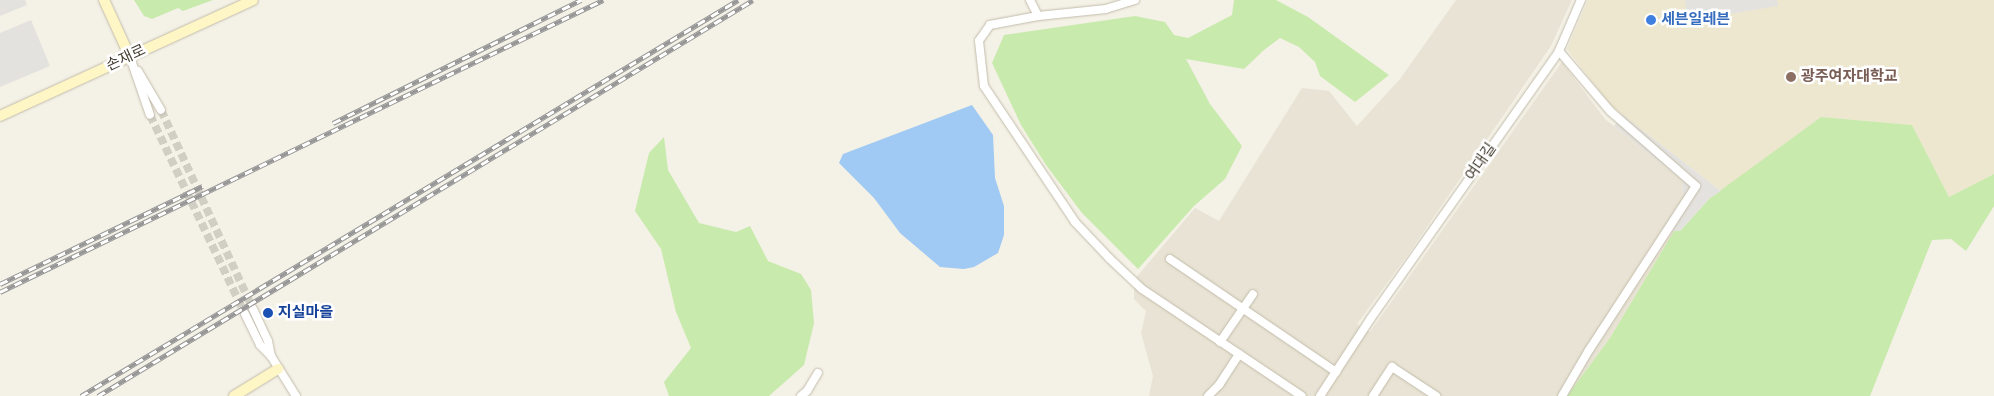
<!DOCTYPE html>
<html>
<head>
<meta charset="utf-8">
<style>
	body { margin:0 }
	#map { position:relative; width:1994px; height:396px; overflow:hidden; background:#f4f1e6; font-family:Rubik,"Noto Sans KR",sans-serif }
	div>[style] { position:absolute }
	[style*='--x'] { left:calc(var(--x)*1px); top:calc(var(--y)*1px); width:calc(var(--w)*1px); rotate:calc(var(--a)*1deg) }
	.residential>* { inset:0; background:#e8e3d4 }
	.education>* { inset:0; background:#ede7cf }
	.green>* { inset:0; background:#c9eaad }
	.parking>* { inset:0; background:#e4e2de }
	.water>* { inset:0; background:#a0caf3 }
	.street-tunnel>* { height:8px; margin-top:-4px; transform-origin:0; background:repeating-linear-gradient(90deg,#d1cec3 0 8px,transparent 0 12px) }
	.roads { filter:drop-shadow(0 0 1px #c2bcab) drop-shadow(0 0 1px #c2bcab) }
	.street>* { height:8px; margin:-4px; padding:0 4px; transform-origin:4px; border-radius:4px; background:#fff }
	.secondary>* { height:10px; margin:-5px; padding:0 5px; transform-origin:5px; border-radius:5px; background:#fff6c5 }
	.rail>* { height:4.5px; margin-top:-2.25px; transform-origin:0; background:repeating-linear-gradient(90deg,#fff 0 8px,#969696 0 16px); box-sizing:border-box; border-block:1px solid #969696 }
	.dots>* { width:14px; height:14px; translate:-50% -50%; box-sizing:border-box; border:2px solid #fff; border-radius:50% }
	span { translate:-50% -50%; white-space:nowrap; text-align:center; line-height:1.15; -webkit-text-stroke:5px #fff; paint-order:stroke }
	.shop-label { font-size:15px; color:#366cbe; font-weight:700 }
	.left { translate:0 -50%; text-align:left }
	.street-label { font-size:15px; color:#474135 }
	.education-label { font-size:15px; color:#785e54; font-weight:700 }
	.transit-label { font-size:15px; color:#164399; font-weight:700 }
</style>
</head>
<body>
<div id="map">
	<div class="residential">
		<i style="clip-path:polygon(1456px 0,1572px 0,1551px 46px,1409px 253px,1357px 324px,1370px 332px,1562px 62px,1605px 119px,1682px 180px,1683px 200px,1668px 225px,1674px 231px,1610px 338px,1567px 396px,1149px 396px,1153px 376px,1141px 333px,1146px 311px,1134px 299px,1134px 280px,1195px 208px,1219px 221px,1302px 88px,1329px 91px,1357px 126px,1400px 79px)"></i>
	</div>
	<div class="education">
		<i style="clip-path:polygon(1588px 0,1994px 0,1994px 174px,1949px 197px,1912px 125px,1821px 117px,1721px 191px,1610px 105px,1567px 49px)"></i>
	</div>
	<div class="green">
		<i style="clip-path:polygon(134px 0,213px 0,183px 11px,178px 8px,152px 19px,144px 16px)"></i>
		<i style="clip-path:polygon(1234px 0,1276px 0,1308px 17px,1389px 75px,1355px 102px,1320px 76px,1315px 62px,1299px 47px,1280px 38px,1264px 50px,1244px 69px,1186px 59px,1210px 104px,1242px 146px,1225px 179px,1194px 206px,1138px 269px,1082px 213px,1046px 165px,1021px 125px,992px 63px,1004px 35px,1135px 16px,1165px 22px,1174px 35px,1188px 38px,1232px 15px)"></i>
		<i style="clip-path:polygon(1821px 117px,1912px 125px,1949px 197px,1994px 174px,1994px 206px,1966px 251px,1951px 239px,1932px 240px,1870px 396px,1567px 396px,1610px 338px,1674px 231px,1680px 231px,1710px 198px)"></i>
		<i style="clip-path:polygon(664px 137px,668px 170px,699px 223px,736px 232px,750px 226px,768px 261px,801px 274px,811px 290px,814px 323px,804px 365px,769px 396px,669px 396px,664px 382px,691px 348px,676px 312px,661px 249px,635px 211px,649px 153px)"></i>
	</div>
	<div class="parking">
		<i style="clip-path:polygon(0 0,25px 0,27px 5px,0 16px)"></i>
		<i style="clip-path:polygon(1685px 0,1777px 0,1778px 6px,1688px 21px)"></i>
		<i style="clip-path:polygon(31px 20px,50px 66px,0 87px,0 33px)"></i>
		<i style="clip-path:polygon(1623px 115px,1721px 191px,1710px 198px,1680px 231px,1674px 231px,1668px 225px,1683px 200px,1682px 180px,1614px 126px)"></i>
	</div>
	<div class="water">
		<i style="clip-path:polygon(972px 105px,993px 135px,995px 178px,1004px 206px,1004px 235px,998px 253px,974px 267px,964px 269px,940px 267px,900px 233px,874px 198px,839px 163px,843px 154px)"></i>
	</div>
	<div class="street-tunnel">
		<i style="--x:161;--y:110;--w:219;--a:65.2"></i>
		<i style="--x:150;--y:115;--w:221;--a:64.5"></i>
	</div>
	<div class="roads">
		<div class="street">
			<i style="--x:1030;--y:0;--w:18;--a:63"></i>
			<i style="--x:1135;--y:0;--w:30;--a:163"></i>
			<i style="--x:1106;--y:9;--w:68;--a:174.1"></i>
			<i style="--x:1038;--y:16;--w:49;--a:169.4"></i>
			<i style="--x:990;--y:25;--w:19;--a:125"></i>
			<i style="--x:979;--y:41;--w:45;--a:83.7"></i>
			<i style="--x:984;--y:86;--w:164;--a:56.2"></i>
			<i style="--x:1075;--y:222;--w:50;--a:46.6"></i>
			<i style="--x:1109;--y:258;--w:45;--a:43.2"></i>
			<i style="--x:1142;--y:289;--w:192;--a:33.8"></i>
			<i style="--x:1559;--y:51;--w:79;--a:49.6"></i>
			<i style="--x:1610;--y:111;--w:114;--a:41.1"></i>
			<i style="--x:1696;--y:186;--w:196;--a:123.1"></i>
			<i style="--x:1589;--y:350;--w:53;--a:120.4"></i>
			<i style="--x:130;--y:57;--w:61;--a:71"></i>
			<i style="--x:138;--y:71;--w:45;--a:59.5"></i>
			<i style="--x:1170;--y:259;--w:201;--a:34.2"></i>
			<i style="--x:253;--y:309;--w:35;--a:65"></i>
			<i style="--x:268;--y:341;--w:15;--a:79"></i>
			<i style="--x:271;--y:356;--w:47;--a:58"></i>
			<i style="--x:245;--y:314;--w:34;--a:64"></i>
			<i style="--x:260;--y:345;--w:16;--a:45"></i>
			<i style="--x:1220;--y:342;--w:58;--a:-55.5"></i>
			<i style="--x:801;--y:396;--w:8;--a:-40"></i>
			<i style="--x:807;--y:391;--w:21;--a:-59"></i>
			<i style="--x:1208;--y:396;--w:16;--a:-45"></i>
			<i style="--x:1219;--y:385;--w:37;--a:-57"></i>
			<i style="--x:1320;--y:396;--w:93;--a:-56.8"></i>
			<i style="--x:1371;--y:318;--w:327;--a:-54.8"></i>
			<i style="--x:1559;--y:51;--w:56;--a:-66.7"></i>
			<i style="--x:1373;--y:396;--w:35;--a:-57"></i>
			<i style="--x:1392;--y:367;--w:53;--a:33.4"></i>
		</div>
		<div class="secondary">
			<i style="--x:104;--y:0;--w:63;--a:65.5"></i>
			<i style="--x:0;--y:116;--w:278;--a:-24.6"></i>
			<i style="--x:234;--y:396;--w:52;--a:-31.5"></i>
		</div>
	</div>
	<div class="rail">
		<i style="--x:333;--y:123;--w:277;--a:-26.4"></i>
		<i style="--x:0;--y:284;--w:225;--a:-25.8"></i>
		<i style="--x:0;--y:292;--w:670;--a:-25.84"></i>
		<i style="--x:81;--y:396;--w:767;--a:-31.08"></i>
		<i style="--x:98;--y:396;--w:765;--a:-31.16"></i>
	</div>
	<div class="dots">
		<i style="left:1651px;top:20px;background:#3f7fe0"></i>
		<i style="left:1791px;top:77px;background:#8d6e63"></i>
		<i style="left:268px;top:313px;background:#1a4fb4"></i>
	</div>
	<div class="shop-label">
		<span class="left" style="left:1661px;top:20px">세븐일레븐</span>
	</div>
	<div class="street-label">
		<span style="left:126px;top:58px;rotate:-25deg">손재로</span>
		<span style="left:1481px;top:162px;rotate:-55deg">여대길</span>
	</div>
	<div class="education-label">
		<span class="left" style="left:1801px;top:77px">광주여자대학교</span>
	</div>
	<div class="transit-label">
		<span class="left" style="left:278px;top:313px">지실마을</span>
	</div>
</div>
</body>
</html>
